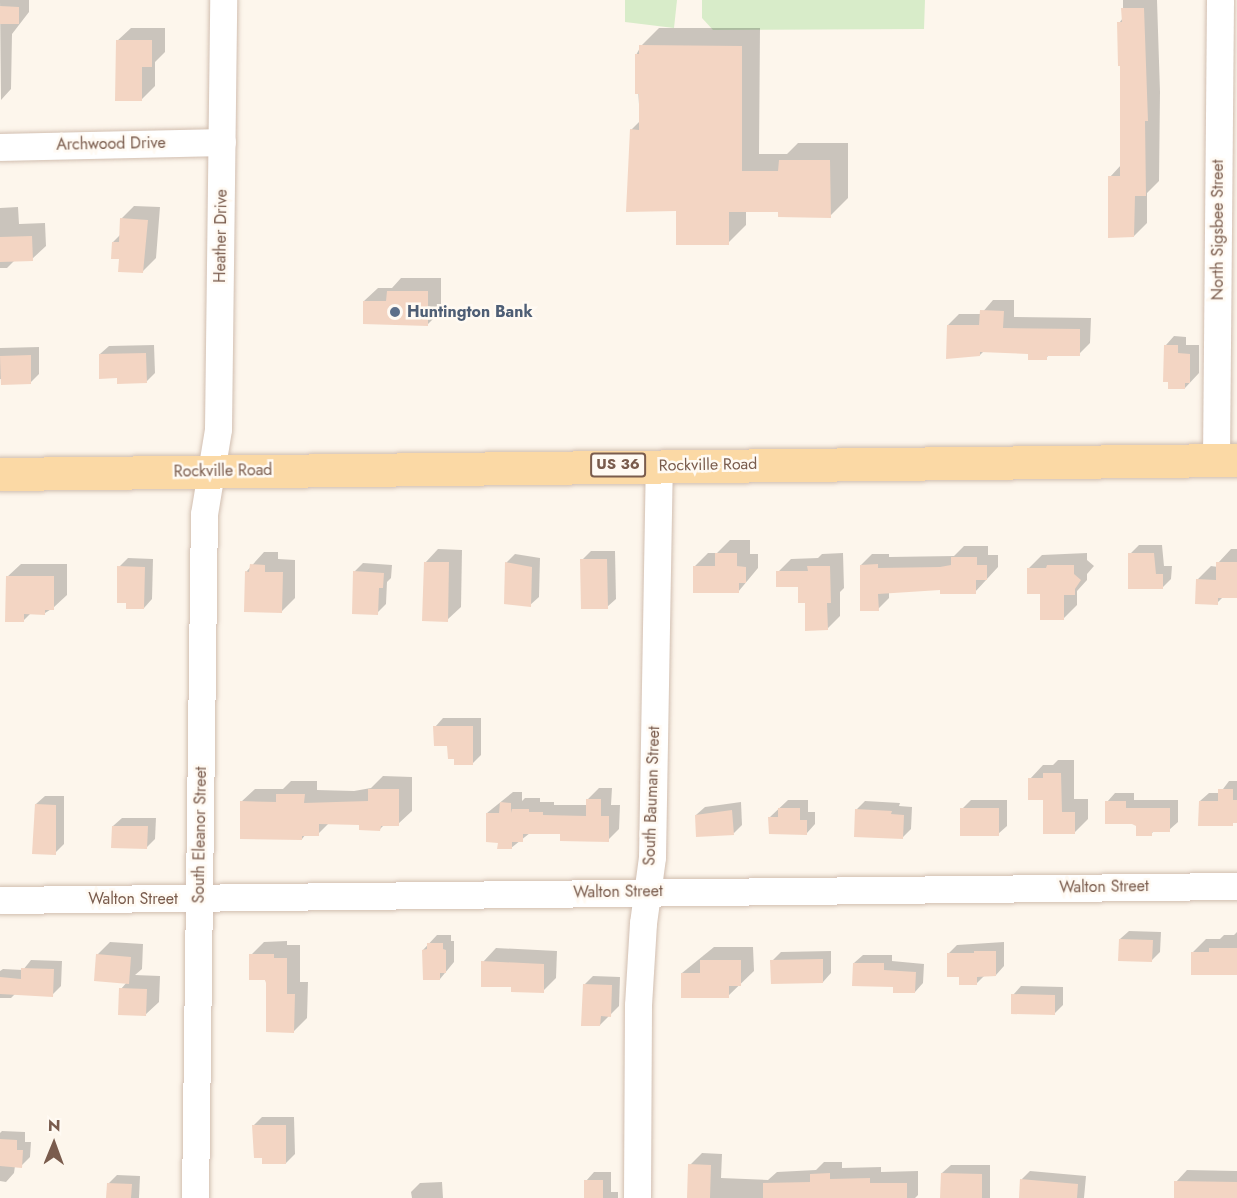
<!DOCTYPE html>
<html>
<head>
<meta charset="utf-8">
<style>
	body { margin:0 }
	#map { position:relative; width:1237px; height:1198px; overflow:hidden; background:#fdf6ec; font-family:Jost,sans-serif }
	div>[style] { position:absolute }
	[style*='--x'] { left:calc(var(--x)*1px); top:calc(var(--y)*1px); width:calc(var(--w)*1px); rotate:calc(var(--a)*1deg) }
	.green>* { inset:0; background:#d8ecc9 }
	.shadow>* { inset:0; background:#0003 }
	.building>* { inset:0; background:#f3d5c3 }
	.roads { filter:drop-shadow(0 0 2px #d1beb0) drop-shadow(0 0 2px #d1beb0) }
	.minor>* { height:27px; margin:-13.5px; padding:0 13.5px; transform-origin:13.5px; border-radius:13.5px; background:#fff }
	.major>* { height:33px; margin:-16.5px; padding:0 16.5px; transform-origin:16.5px; border-radius:16.5px; background:#fbd9a5 }
	.dots>* { width:16px; height:16px; translate:-50% -50%; box-sizing:border-box; border:3px solid #fffaf3; border-radius:50% }
	span { translate:-50% -50%; white-space:nowrap; text-align:center; line-height:1.15; -webkit-text-stroke:5px #fffaf3; paint-order:stroke }
	.shield-label span { padding:2px 4px; background:#fffaf3; border:2px solid; border-radius:4px; -webkit-text-stroke-width:0 }
	.shield-label { font-size:15px; color:#7a5c4d; font-weight:700 }
	.street-label { font-size:16px; color:#7a5c4d }
	.service-label { font-size:16px; color:#4e5e75; font-weight:700 }
	.left { translate:0 -50%; text-align:left }
	.north { position:absolute; left:24px; top:1114px; width:60px; height:60px; -webkit-text-stroke:4px #fffaf3; paint-order:stroke; rotate:1deg; font-size:16px; font-weight:700; line-height:24px; text-align:center; color:#7a5c4d }
	.north::after { content:''; display:block; margin:auto; width:21px; height:27px; background:#7a5c4d; clip-path:polygon(50% 0,100% 100%,50% 72%,0 100%) }
</style>
</head>
<body>
<div id="map">
	<div class="green">
		<i style="clip-path:polygon(625px 0,677px 0,674px 28px,625px 22px)"></i>
		<i style="clip-path:polygon(702px 0,925px 0,924px 29px,713px 30px,702px 18px)"></i>
	</div>
	<div class="shadow">
		<i style="clip-path:polygon(0 0,29px 0,29px 12px,12px 34px,11px 89px,1px 100px)"></i>
		<i style="clip-path:polygon(1123px 0,1157px 0,1160px 92px,1159px 181px,1147px 193px,1147px 223px,1134px 236px,1110px 177px,1121px 165px,1122px 65px,1119px 23px,1123px 18px)"></i>
		<i style="clip-path:polygon(131px 28px,165px 28px,165px 52px,155px 62px,155px 86px,141px 100px,117px 41px)"></i>
		<i style="clip-path:polygon(659px 28px,760px 28px,759px 154px,787px 154px,798px 143px,848px 143px,848px 198px,830px 216px,780px 211px,746px 211px,746px 225px,728px 243px,677px 210px,631px 130px,640px 121px,636px 55px,641px 46px)"></i>
		<i style="clip-path:polygon(134px 206px,160px 207px,156px 258px,143px 271px,121px 258px,113px 242px,120px 235px,121px 219px)"></i>
		<i style="clip-path:polygon(18px 207px,19px 224px,45px 223px,46px 246px,32px 259px,15px 260px,7px 268px,0 268px,0 208px)"></i>
		<i style="clip-path:polygon(401px 278px,441px 278px,441px 311px,428px 324px,364px 301px,378px 288px,392px 288px)"></i>
		<i style="clip-path:polygon(993px 300px,1014px 300px,1014px 317px,1091px 318px,1090px 343px,1079px 354px,1050px 354px,1046px 358px,1029px 352px,984px 351px,980px 355px,948px 325px,959px 314px,981px 314px)"></i>
		<i style="clip-path:polygon(1174px 336px,1186px 337px,1186px 345px,1199px 345px,1199px 373px,1185px 388px,1166px 345px)"></i>
		<i style="clip-path:polygon(154px 345px,155px 373px,146px 382px,119px 377px,100px 354px,109px 346px)"></i>
		<i style="clip-path:polygon(39px 347px,39px 374px,30px 383px,0 379px,0 348px)"></i>
		<i style="clip-path:polygon(730px 540px,750px 540px,750px 554px,758px 554px,758px 568px,738px 592px,694px 567px,708px 553px,717px 553px)"></i>
		<i style="clip-path:polygon(1139px 545px,1162px 545px,1164px 566px,1172px 566px,1171px 579px,1163px 587px,1130px 554px)"></i>
		<i style="clip-path:polygon(964px 546px,988px 546px,988px 555px,998px 555px,998px 567px,975px 592px,942px 589px,889px 592px,889px 598px,878px 609px,861px 565px,872px 554px,889px 554px,889px 557px,954px 556px)"></i>
		<i style="clip-path:polygon(438px 549px,462px 550px,461px 607px,447px 620px,425px 563px)"></i>
		<i style="clip-path:polygon(1231px 549px,1237px 549px,1237px 597px,1223px 597px,1217px 603px,1197px 580px,1211px 566px,1218px 567px,1218px 563px)"></i>
		<i style="clip-path:polygon(591px 551px,615px 551px,616px 599px,607px 607px,582px 560px)"></i>
		<i style="clip-path:polygon(264px 552px,278px 552px,278px 559px,295px 560px,295px 598px,281px 612px,246px 572px)"></i>
		<i style="clip-path:polygon(843px 553px,844px 588px,840px 592px,840px 616px,827px 629px,806px 601px,799px 585px,778px 572px,791px 559px,818px 558px,822px 554px)"></i>
		<i style="clip-path:polygon(1087px 553px,1087px 560px,1094px 566px,1087px 574px,1087px 580px,1077px 591px,1077px 605px,1063px 619px,1042px 592px,1029px 568px,1042px 555px)"></i>
		<i style="clip-path:polygon(515px 554px,540px 558px,539px 597px,530px 605px,506px 563px)"></i>
		<i style="clip-path:polygon(128px 558px,153px 559px,152px 599px,144px 608px,119px 567px)"></i>
		<i style="clip-path:polygon(363px 563px,392px 565px,391px 578px,387px 582px,386px 604px,377px 613px,354px 572px)"></i>
		<i style="clip-path:polygon(21px 564px,67px 564px,67px 595px,53px 608px,45px 613px,31px 613px,23px 621px,7px 577px)"></i>
		<i style="clip-path:polygon(443px 718px,481px 718px,481px 755px,473px 763px,455px 758px,435px 727px)"></i>
		<i style="clip-path:polygon(1058px 760px,1074px 760px,1074px 799px,1088px 799px,1088px 819px,1074px 833px,1030px 779px,1043px 765px,1053px 765px)"></i>
		<i style="clip-path:polygon(383px 776px,412px 777px,412px 811px,398px 824px,385px 824px,380px 829px,360px 824px,329px 823px,318px 834px,306px 834px,302px 839px,241px 802px,255px 789px,283px 789px,291px 781px,317px 781px,317px 790px,354px 791px,371px 788px)"></i>
		<i style="clip-path:polygon(1229px 781px,1237px 781px,1237px 822px,1200px 801px,1209px 793px,1220px 793px)"></i>
		<i style="clip-path:polygon(599px 788px,612px 788px,611px 805px,620px 805px,619px 829px,608px 840px,562px 833px,530px 833px,511px 848px,499px 841px,487px 813px,513px 792px,522px 792px,522px 801px,525px 798px,540px 798px,540px 802px,554px 802px,554px 805px,588px 805px,588px 799px)"></i>
		<i style="clip-path:polygon(1115px 793px,1134px 793px,1134px 800px,1178px 800px,1178px 822px,1169px 830px,1155px 830px,1151px 834px,1107px 802px)"></i>
		<i style="clip-path:polygon(45px 796px,64px 796px,64px 844px,55px 853px,36px 804px)"></i>
		<i style="clip-path:polygon(788px 800px,808px 800px,808px 812px,815px 812px,815px 824px,807px 833px,770px 817px)"></i>
		<i style="clip-path:polygon(971px 800px,1007px 800px,1007px 826px,998px 834px,962px 809px)"></i>
		<i style="clip-path:polygon(865px 801px,900px 803px,899px 806px,912px 807px,911px 829px,902px 838px,856px 810px)"></i>
		<i style="clip-path:polygon(741px 802px,742px 825px,734px 833px,696px 815px,705px 807px)"></i>
		<i style="clip-path:polygon(122px 818px,156px 818px,155px 839px,147px 847px,113px 826px)"></i>
		<i style="clip-path:polygon(1129px 931px,1161px 932px,1160px 952px,1152px 960px,1120px 939px)"></i>
		<i style="clip-path:polygon(1237px 932px,1237px 973px,1192px 953px,1206px 939px,1220px 939px,1224px 935px,1234px 935px)"></i>
		<i style="clip-path:polygon(437px 935px,451px 935px,451px 941px,454px 941px,454px 962px,440px 979px,423px 950px)"></i>
		<i style="clip-path:polygon(287px 941px,287px 945px,300px 945px,300px 982px,308px 982px,307px 1018px,294px 1031px,251px 955px,264px 942px)"></i>
		<i style="clip-path:polygon(110px 942px,143px 944px,142px 969px,135px 975px,160px 976px,159px 1002px,145px 1015px,121px 989px,127px 982px,97px 955px)"></i>
		<i style="clip-path:polygon(1004px 942px,1004px 966px,996px 975px,985px 975px,976px 984px,960px 976px,948px 954px,957px 945px)"></i>
		<i style="clip-path:polygon(714px 947px,753px 947px,754px 971px,728px 996px,682px 973px)"></i>
		<i style="clip-path:polygon(496px 948px,557px 951px,556px 978px,543px 991px,512px 985px,483px 962px)"></i>
		<i style="clip-path:polygon(831px 951px,831px 973px,823px 982px,772px 961px,781px 952px)"></i>
		<i style="clip-path:polygon(863px 955px,892px 955px,892px 961px,924px 964px,923px 983px,915px 992px,894px 985px,854px 963px)"></i>
		<i style="clip-path:polygon(31px 960px,62px 961px,61px 986px,52px 995px,16px 993px,11px 998px,0 998px,0 971px,3px 969px,23px 970px)"></i>
		<i style="clip-path:polygon(593px 976px,620px 977px,619px 1006px,600px 1025px,584px 985px)"></i>
		<i style="clip-path:polygon(1021px 986px,1063px 987px,1063px 1005px,1054px 1014px,1013px 995px)"></i>
		<i style="clip-path:polygon(262px 1117px,294px 1117px,295px 1154px,286px 1163px,253px 1126px)"></i>
		<i style="clip-path:polygon(2px 1131px,25px 1132px,25px 1142px,31px 1142px,30px 1157px,21px 1166px,15px 1166px,14px 1173px,6px 1182px,0 1181px,0 1133px)"></i>
		<i style="clip-path:polygon(702px 1153px,722px 1154px,721px 1178px,768px 1180px,777px 1172px,816px 1170px,824px 1162px,842px 1162px,842px 1168px,881px 1167px,881px 1172px,918px 1171px,918px 1195px,915px 1198px,689px 1198px,690px 1165px)"></i>
		<i style="clip-path:polygon(951px 1165px,990px 1165px,990px 1198px,942px 1198px,942px 1173px)"></i>
		<i style="clip-path:polygon(1187px 1170px,1237px 1171px,1237px 1198px,1176px 1198px,1176px 1182px)"></i>
		<i style="clip-path:polygon(1030px 1171px,1086px 1176px,1084px 1198px,1020px 1198px,1022px 1179px)"></i>
		<i style="clip-path:polygon(594px 1172px,611px 1172px,611px 1192px,618px 1192px,618px 1198px,586px 1198px,586px 1181px)"></i>
		<i style="clip-path:polygon(117px 1175px,140px 1176px,139px 1198px,108px 1198px,108px 1184px)"></i>
		<i style="clip-path:polygon(442px 1182px,443px 1198px,412px 1198px,411px 1192px,420px 1183px)"></i>
	</div>
	<div class="building">
		<i style="clip-path:polygon(0 6px,19px 7px,19px 24px,0 24px)"></i>
		<i style="clip-path:polygon(1121px 8px,1144px 8px,1148px 121px,1145px 121px,1146px 196px,1135px 196px,1134px 237px,1108px 238px,1108px 176px,1120px 176px,1120px 66px,1118px 66px,1117px 22px,1122px 22px)"></i>
		<i style="clip-path:polygon(116px 40px,152px 40px,152px 67px,142px 67px,142px 101px,115px 101px)"></i>
		<i style="clip-path:polygon(639px 45px,742px 46px,742px 171px,778px 171px,779px 160px,830px 160px,831px 218px,778px 217px,778px 212px,729px 212px,729px 245px,676px 245px,676px 211px,626px 212px,630px 129px,639px 130px,639px 94px,635px 94px,635px 54px,639px 54px)"></i>
		<i style="clip-path:polygon(120px 218px,148px 220px,143px 273px,118px 272px,119px 259px,111px 259px,112px 242px,119px 242px)"></i>
		<i style="clip-path:polygon(32px 236px,33px 261px,0 262px,0 237px)"></i>
		<i style="clip-path:polygon(387px 291px,428px 291px,428px 326px,363px 324px,363px 301px,386px 301px)"></i>
		<i style="clip-path:polygon(980px 310px,1004px 311px,1003px 328px,1080px 329px,1080px 356px,1047px 356px,1047px 360px,1028px 360px,1028px 354px,980px 352px,980px 356px,946px 359px,947px 325px,979px 325px)"></i>
		<i style="clip-path:polygon(1164px 345px,1178px 345px,1178px 353px,1190px 354px,1190px 383px,1185px 383px,1185px 389px,1168px 389px,1168px 382px,1163px 382px)"></i>
		<i style="clip-path:polygon(146px 353px,147px 383px,117px 384px,117px 378px,99px 379px,99px 354px)"></i>
		<i style="clip-path:polygon(31px 355px,31px 384px,1px 385px,0 356px)"></i>
		<i style="clip-path:polygon(715px 553px,737px 553px,737px 566px,746px 567px,746px 583px,739px 583px,739px 593px,693px 593px,693px 566px,715px 566px)"></i>
		<i style="clip-path:polygon(1128px 553px,1154px 553px,1156px 574px,1163px 574px,1163px 589px,1128px 589px)"></i>
		<i style="clip-path:polygon(951px 557px,977px 557px,977px 565px,987px 565px,987px 580px,976px 580px,976px 594px,940px 594px,940px 590px,878px 594px,879px 611px,860px 611px,860px 565px,878px 564px,878px 568px,940px 567px,951px 565px)"></i>
		<i style="clip-path:polygon(580px 559px,607px 559px,608px 609px,581px 609px)"></i>
		<i style="clip-path:polygon(424px 562px,449px 562px,448px 622px,422px 621px)"></i>
		<i style="clip-path:polygon(505px 562px,532px 567px,531px 607px,504px 604px)"></i>
		<i style="clip-path:polygon(1216px 562px,1237px 562px,1237px 598px,1218px 598px,1218px 605px,1195px 604px,1196px 579px,1216px 580px)"></i>
		<i style="clip-path:polygon(250px 564px,265px 565px,265px 572px,283px 572px,282px 613px,244px 612px,245px 571px,249px 572px)"></i>
		<i style="clip-path:polygon(1047px 565px,1074px 565px,1074px 574px,1081px 580px,1075px 589px,1075px 595px,1064px 595px,1064px 620px,1040px 620px,1040px 594px,1027px 594px,1027px 568px,1046px 568px)"></i>
		<i style="clip-path:polygon(117px 566px,145px 567px,144px 609px,126px 609px,126px 603px,117px 603px)"></i>
		<i style="clip-path:polygon(807px 566px,830px 566px,831px 603px,827px 603px,828px 630px,805px 631px,805px 603px,798px 603px,798px 587px,776px 587px,776px 571px,808px 571px)"></i>
		<i style="clip-path:polygon(353px 571px,384px 573px,383px 588px,379px 588px,378px 615px,352px 614px)"></i>
		<i style="clip-path:polygon(6px 576px,54px 576px,54px 610px,45px 610px,45px 615px,24px 614px,24px 622px,5px 622px)"></i>
		<i style="clip-path:polygon(433px 726px,473px 726px,473px 765px,454px 765px,454px 759px,448px 759px,447px 746px,434px 746px)"></i>
		<i style="clip-path:polygon(1043px 773px,1061px 773px,1062px 812px,1075px 812px,1075px 834px,1043px 834px,1043px 800px,1028px 800px,1028px 778px,1043px 778px)"></i>
		<i style="clip-path:polygon(368px 789px,399px 789px,399px 826px,381px 826px,380px 831px,359px 830px,359px 825px,319px 824px,319px 836px,302px 836px,302px 840px,240px 839px,240px 801px,276px 802px,276px 794px,305px 794px,304px 803px,368px 801px)"></i>
		<i style="clip-path:polygon(1218px 789px,1233px 789px,1233px 800px,1237px 800px,1237px 823px,1233px 823px,1233px 826px,1198px 826px,1199px 801px,1218px 801px)"></i>
		<i style="clip-path:polygon(586px 799px,601px 799px,601px 816px,609px 816px,609px 842px,560px 841px,560px 834px,523px 834px,523px 842px,512px 842px,512px 849px,497px 849px,498px 843px,486px 842px,486px 813px,499px 813px,500px 802px,511px 803px,511px 813px,512px 809px,529px 809px,529px 812px,543px 812px,543px 815px,586px 816px)"></i>
		<i style="clip-path:polygon(1105px 801px,1126px 801px,1126px 808px,1170px 808px,1170px 832px,1152px 832px,1152px 836px,1136px 836px,1136px 826px,1132px 824px,1105px 824px)"></i>
		<i style="clip-path:polygon(35px 804px,56px 805px,56px 855px,32px 854px)"></i>
		<i style="clip-path:polygon(778px 808px,800px 808px,800px 820px,807px 820px,807px 835px,769px 834px,768px 817px,778px 817px)"></i>
		<i style="clip-path:polygon(960px 808px,999px 808px,999px 836px,960px 836px)"></i>
		<i style="clip-path:polygon(855px 809px,892px 811px,891px 814px,904px 815px,903px 839px,854px 837px)"></i>
		<i style="clip-path:polygon(732px 810px,734px 835px,696px 837px,695px 815px)"></i>
		<i style="clip-path:polygon(112px 826px,148px 826px,147px 849px,111px 848px)"></i>
		<i style="clip-path:polygon(1119px 939px,1153px 940px,1152px 962px,1118px 961px)"></i>
		<i style="clip-path:polygon(427px 943px,443px 943px,443px 949px,446px 950px,446px 973px,440px 973px,440px 980px,423px 980px,422px 950px,427px 949px)"></i>
		<i style="clip-path:polygon(1209px 948px,1237px 948px,1237px 975px,1191px 975px,1191px 952px,1209px 952px)"></i>
		<i style="clip-path:polygon(974px 951px,996px 951px,996px 976px,977px 977px,977px 985px,959px 985px,959px 977px,947px 977px,947px 953px,974px 953px)"></i>
		<i style="clip-path:polygon(96px 954px,131px 957px,129px 984px,94px 981px)"></i>
		<i style="clip-path:polygon(249px 954px,274px 954px,274px 958px,287px 958px,287px 994px,295px 994px,294px 1033px,266px 1032px,266px 983px,265px 980px,249px 980px)"></i>
		<i style="clip-path:polygon(823px 959px,823px 983px,771px 984px,770px 960px)"></i>
		<i style="clip-path:polygon(700px 960px,741px 960px,741px 986px,729px 986px,729px 998px,681px 998px,681px 973px,700px 973px)"></i>
		<i style="clip-path:polygon(481px 961px,544px 964px,544px 993px,511px 992px,511px 987px,481px 987px)"></i>
		<i style="clip-path:polygon(853px 963px,884px 963px,884px 970px,916px 972px,915px 993px,893px 993px,893px 987px,852px 986px)"></i>
		<i style="clip-path:polygon(21px 968px,54px 969px,53px 997px,0 994px,0 977px,21px 979px)"></i>
		<i style="clip-path:polygon(583px 984px,612px 985px,611px 1017px,601px 1016px,600px 1026px,581px 1026px)"></i>
		<i style="clip-path:polygon(119px 988px,147px 989px,146px 1016px,118px 1015px)"></i>
		<i style="clip-path:polygon(1011px 994px,1055px 995px,1055px 1015px,1011px 1014px)"></i>
		<i style="clip-path:polygon(252px 1125px,286px 1125px,286px 1164px,262px 1164px,262px 1158px,254px 1158px)"></i>
		<i style="clip-path:polygon(0 1139px,17px 1140px,17px 1150px,23px 1150px,22px 1168px,0 1166px)"></i>
		<i style="clip-path:polygon(688px 1164px,711px 1165px,710px 1198px,687px 1198px)"></i>
		<i style="clip-path:polygon(830px 1173px,830px 1179px,870px 1178px,870px 1183px,907px 1183px,907px 1198px,763px 1198px,763px 1183px,810px 1182px,810px 1174px)"></i>
		<i style="clip-path:polygon(941px 1173px,982px 1174px,982px 1198px,940px 1198px)"></i>
		<i style="clip-path:polygon(1020px 1179px,1078px 1184px,1077px 1198px,1019px 1198px)"></i>
		<i style="clip-path:polygon(584px 1180px,603px 1180px,603px 1198px,584px 1198px)"></i>
		<i style="clip-path:polygon(1174px 1181px,1237px 1182px,1237px 1198px,1174px 1198px)"></i>
		<i style="clip-path:polygon(107px 1183px,132px 1184px,131px 1198px,106px 1198px)"></i>
	</div>
	<div class="roads">
		<div class="minor">
			<i style="--x:0;--y:147;--w:222;--a:-1.3"></i>
			<i style="--x:1216;--y:460;--w:460;--a:-89.5"></i>
			<i style="--x:0;--y:900;--w:1237;--a:-0.65"></i>
			<i style="--x:195;--y:1198;--w:684;--a:-89.25"></i>
			<i style="--x:204;--y:514;--w:86;--a:-80.6"></i>
			<i style="--x:218;--y:429;--w:429;--a:-89.3"></i>
			<i style="--x:637;--y:1198;--w:193;--a:-89.7"></i>
			<i style="--x:638;--y:1005;--w:82;--a:-86.5"></i>
			<i style="--x:643;--y:923;--w:67;--a:-82.2"></i>
			<i style="--x:652;--y:857;--w:392;--a:-89"></i>
		</div>
		<div class="major">
			<i style="--x:0;--y:474;--w:1237;--a:-0.65"></i>
		</div>
	</div>
	<div class="dots">
		<i style="left:395px;top:312px;background:#5c6f8a"></i>
	</div>
	<div class="shield-label">
		<span style="left:618px;top:465px">US 36</span>
	</div>
	<div class="street-label">
		<span style="left:111px;top:144px;rotate:-1deg">Archwood Drive</span>
		<span style="left:1218px;top:230px;rotate:-90deg">North Sigsbee Street</span>
		<span style="left:221px;top:236px;rotate:-89deg">Heather Drive</span>
		<span style="left:708px;top:465px;rotate:-1deg">Rockville Road</span>
		<span style="left:223px;top:471px;rotate:-1deg">Rockville Road</span>
		<span style="left:652px;top:796px;rotate:-88deg">South Bauman Street</span>
		<span style="left:200px;top:835px;rotate:-89deg">South Eleanor Street</span>
		<span style="left:1104px;top:887px;rotate:-1deg">Walton Street</span>
		<span style="left:618px;top:892px;rotate:-1deg">Walton Street</span>
		<span style="left:133px;top:899px">Walton Street</span>
	</div>
	<div class="service-label">
		<span class="left" style="left:407px;top:312px">Huntington Bank</span>
	</div>
	<div class="north">N</div>
</div>
</body>
</html>
